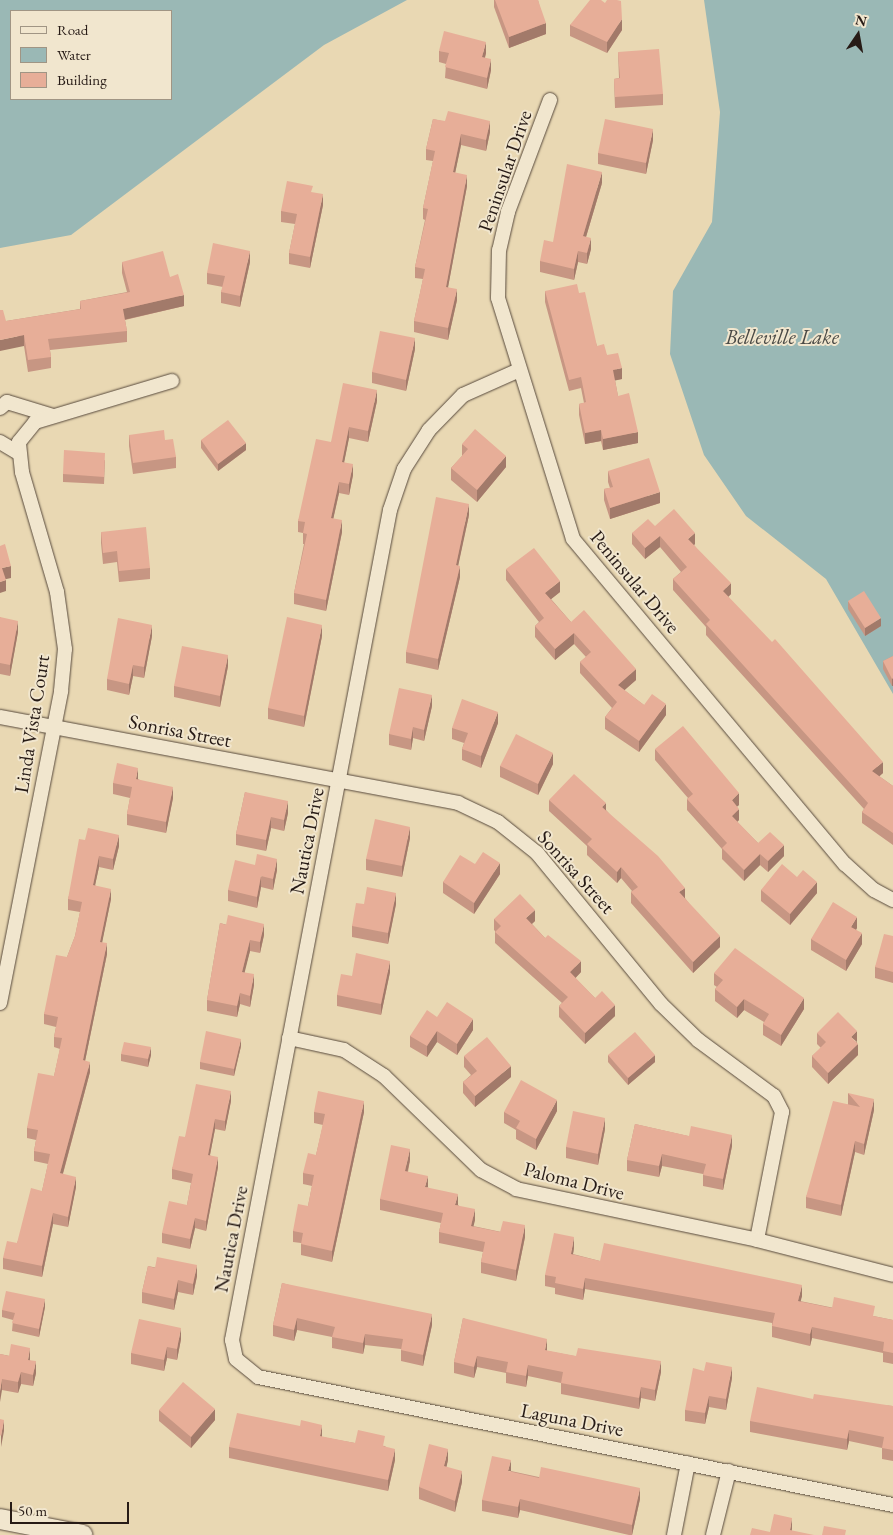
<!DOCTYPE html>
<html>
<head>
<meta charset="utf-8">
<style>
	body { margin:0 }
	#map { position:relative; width:893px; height:1535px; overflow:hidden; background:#e9d8b3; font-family:"EB Garamond",serif }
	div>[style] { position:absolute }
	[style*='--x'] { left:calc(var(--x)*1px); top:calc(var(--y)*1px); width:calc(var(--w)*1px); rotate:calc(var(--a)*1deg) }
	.water>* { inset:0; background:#9ab8b5 }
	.roads { filter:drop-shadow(0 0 1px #584a3d) drop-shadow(0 0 1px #584a3d) }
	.street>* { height:14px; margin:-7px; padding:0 7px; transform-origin:7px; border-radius:7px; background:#f1e6ce }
	.secondary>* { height:20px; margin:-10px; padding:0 10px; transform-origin:10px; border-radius:10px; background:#f1e6ce }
	.wall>* { inset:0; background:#c79683 }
	.shaded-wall>* { inset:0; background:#a27a6a }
	.building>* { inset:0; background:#e7ae98 }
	span { translate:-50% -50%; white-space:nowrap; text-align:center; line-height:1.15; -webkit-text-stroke:4px #f1e6ce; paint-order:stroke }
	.street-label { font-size:20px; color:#271b16 }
	.water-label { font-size:21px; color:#4a4a46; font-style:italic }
	.legend { position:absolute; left:10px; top:10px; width:162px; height:90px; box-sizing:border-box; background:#f1e6ce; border:1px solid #a09584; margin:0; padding:6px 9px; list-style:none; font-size:15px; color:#271b16 }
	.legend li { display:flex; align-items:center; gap:10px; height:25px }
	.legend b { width:25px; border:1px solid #a09584 }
	.north { position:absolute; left:833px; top:10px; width:50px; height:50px; -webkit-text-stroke:4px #f1e6ce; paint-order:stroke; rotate:12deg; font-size:14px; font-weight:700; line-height:20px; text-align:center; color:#271b16 }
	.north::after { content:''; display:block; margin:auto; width:18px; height:22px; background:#271b16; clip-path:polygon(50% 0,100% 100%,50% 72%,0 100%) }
	.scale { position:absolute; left:10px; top:1502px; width:119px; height:22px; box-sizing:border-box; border:2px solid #271b16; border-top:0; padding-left:6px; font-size:15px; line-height:18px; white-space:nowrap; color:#271b16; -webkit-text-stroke:4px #f1e6ce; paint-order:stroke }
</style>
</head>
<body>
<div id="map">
	<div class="water">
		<i style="clip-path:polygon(evenodd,0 0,407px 0,324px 45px,71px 235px,0 248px,0 0,171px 11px,171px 99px,11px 99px,11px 11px,171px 11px)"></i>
		<i style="clip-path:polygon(704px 0,893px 0,893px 694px,826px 579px,746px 516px,704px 455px,670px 354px,673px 291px,712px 222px,720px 112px)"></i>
	</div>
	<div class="roads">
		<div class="street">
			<i style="--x:550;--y:100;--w:120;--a:110.6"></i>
			<i style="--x:508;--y:212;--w:39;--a:103"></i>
			<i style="--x:499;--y:250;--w:48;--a:91.2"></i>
			<i style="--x:498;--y:298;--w:252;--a:72.7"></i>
			<i style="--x:573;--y:539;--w:424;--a:50.1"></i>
			<i style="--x:845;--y:864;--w:39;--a:42"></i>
			<i style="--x:874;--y:890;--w:21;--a:28"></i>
			<i style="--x:517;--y:371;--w:59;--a:156"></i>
			<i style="--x:463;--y:395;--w:49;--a:134.2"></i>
			<i style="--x:429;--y:430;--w:46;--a:122.7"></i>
			<i style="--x:404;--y:469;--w:43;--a:108.9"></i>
			<i style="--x:390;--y:510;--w:845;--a:100.78"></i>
			<i style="--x:232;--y:1340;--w:19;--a:78"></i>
			<i style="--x:236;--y:1359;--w:28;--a:39"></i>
			<i style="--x:258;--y:1377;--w:648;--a:11.4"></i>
			<i style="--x:0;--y:408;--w:9;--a:-41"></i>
			<i style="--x:7;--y:402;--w:48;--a:16.9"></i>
			<i style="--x:0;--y:442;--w:21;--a:31"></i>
			<i style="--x:0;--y:717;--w:466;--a:10.6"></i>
			<i style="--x:458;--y:803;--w:44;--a:25.4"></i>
			<i style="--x:498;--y:822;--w:50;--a:38.5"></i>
			<i style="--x:537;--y:853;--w:195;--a:50.6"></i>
			<i style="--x:661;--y:1004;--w:52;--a:44.2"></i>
			<i style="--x:698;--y:1040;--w:94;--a:36.4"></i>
			<i style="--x:774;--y:1096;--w:18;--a:63"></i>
			<i style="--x:782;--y:1112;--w:130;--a:101.1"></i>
			<i style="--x:0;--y:1003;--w:318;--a:-78.9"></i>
			<i style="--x:61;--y:691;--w:42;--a:-84.6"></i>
			<i style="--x:65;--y:649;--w:58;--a:-98"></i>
			<i style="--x:57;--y:592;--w:125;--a:-106.3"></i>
			<i style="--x:22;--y:472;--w:30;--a:-96"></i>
			<i style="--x:19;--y:442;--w:26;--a:-51"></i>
			<i style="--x:35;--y:422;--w:143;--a:-16.7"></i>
			<i style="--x:289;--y:1038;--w:56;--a:12.3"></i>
			<i style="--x:344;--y:1050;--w:48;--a:33"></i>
			<i style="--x:384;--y:1076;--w:135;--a:44.1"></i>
			<i style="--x:481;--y:1170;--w:40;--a:28"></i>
			<i style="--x:516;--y:1189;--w:246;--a:11.9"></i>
			<i style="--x:757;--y:1240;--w:140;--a:14.4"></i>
			<i style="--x:674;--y:1535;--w:73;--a:-79"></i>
			<i style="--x:713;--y:1535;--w:66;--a:-76"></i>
		</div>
		<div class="secondary">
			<i style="--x:0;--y:1519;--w:84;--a:11"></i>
		</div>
	</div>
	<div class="wall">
		<i style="clip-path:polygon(494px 0,538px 0,546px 34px,509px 48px,494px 7px)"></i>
		<i style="clip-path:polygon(605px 3px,622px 30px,607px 53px,570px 36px,570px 25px)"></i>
		<i style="clip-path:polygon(439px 51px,486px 53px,485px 58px,491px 70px,487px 89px,445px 78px,446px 64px,439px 62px)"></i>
		<i style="clip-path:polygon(618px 52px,663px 94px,663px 105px,615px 108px,614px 79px,619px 78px)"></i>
		<i style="clip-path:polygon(433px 119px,490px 132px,486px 151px,461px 145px,455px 173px,467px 186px,448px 287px,457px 300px,448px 340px,414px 332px,414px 321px,423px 279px,415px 278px,415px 267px,425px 220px,423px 219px,423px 208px,433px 161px,426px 160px,426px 149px)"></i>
		<i style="clip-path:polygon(653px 140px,646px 174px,598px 164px,598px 153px)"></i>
		<i style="clip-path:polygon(602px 183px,586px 237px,591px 249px,587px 264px,578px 262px,574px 280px,540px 272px,540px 261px)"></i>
		<i style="clip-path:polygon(323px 205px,310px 268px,289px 264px,289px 253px,295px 224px,281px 222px,281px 211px)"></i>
		<i style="clip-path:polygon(122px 262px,170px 277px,184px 306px,125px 320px,127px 331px,127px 342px,50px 350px,51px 357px,51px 368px,28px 372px,24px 346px,6px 321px,80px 309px,80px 301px,127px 292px,122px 273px)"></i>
		<i style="clip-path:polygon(250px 262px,240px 307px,221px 303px,221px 292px,223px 287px,207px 284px,207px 273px)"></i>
		<i style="clip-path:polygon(545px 291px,579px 293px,597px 346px,607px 355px,622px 379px,615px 380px,618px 396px,638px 443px,603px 450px,601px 441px,585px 444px,579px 415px,579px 404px,584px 403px,581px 388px,569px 391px,545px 302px)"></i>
		<i style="clip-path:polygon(415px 349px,406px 391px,372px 383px,372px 372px)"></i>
		<i style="clip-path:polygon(377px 401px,368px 442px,349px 438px,344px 462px,353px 475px,349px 495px,339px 493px,333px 519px,342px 532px,326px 611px,294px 604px,294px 593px,304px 544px,303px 544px,303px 533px,298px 532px,298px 521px,331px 442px)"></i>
		<i style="clip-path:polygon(129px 435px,165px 440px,176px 457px,176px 468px,133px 474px,129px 446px)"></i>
		<i style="clip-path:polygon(201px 440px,246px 450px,218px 471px,201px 448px)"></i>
		<i style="clip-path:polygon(462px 444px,506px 467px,477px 502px,451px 480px,451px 468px,462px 456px)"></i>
		<i style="clip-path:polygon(105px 460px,104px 484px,63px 482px,63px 474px)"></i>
		<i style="clip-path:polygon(608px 471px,660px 503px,610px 519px,604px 500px,604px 489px,610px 488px,608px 482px)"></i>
		<i style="clip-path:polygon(469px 515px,458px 565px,460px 577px,438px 670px,406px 663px,406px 652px)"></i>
		<i style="clip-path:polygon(655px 526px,695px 544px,694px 545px,731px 594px,728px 597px,883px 773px,879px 776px,893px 786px,893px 845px,862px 823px,862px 812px,864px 809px,706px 635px,706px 627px,673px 590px,673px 579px,681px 572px,660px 547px,645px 559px,632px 544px,632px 533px)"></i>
		<i style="clip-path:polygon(101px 532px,150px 568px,150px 579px,119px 582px,117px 562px,103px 564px,101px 543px)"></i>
		<i style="clip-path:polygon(506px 569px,560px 592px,551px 599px,571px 622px,636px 680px,624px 690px,644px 705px,666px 715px,639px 752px,605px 729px,605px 717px,612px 708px,580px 673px,580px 662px,586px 657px,574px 644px,555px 660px,535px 637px,535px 626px,539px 622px,506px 580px)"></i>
		<i style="clip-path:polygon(848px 601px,881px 626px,865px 636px,848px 609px)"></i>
		<i style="clip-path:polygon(0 617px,18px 632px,10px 676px,0 674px)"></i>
		<i style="clip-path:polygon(152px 636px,144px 678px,133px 676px,129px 695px,107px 690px,107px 679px)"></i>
		<i style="clip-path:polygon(322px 636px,304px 727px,268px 719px,268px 708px)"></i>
		<i style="clip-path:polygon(893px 656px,893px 686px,892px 686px,883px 669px,883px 661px)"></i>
		<i style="clip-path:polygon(228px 666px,220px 707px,174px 697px,174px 686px)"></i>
		<i style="clip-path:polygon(432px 706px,424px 741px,413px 738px,411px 750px,389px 745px,389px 734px)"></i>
		<i style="clip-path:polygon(498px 723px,481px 768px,462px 760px,462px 749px,464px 743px,452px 739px,452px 728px)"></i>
		<i style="clip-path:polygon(655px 749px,739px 805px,737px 806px,739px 820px,737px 822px,758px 843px,784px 856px,768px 872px,760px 865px,744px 881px,722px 859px,722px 849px,687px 810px,687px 799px,688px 798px,655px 760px)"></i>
		<i style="clip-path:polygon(553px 764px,538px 795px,500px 777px,500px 766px)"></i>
		<i style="clip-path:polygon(138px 779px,173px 798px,166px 833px,127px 825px,127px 814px,130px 798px,113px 794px,113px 783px)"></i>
		<i style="clip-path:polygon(245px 792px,288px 813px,284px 831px,271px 828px,266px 851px,236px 845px,236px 834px)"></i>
		<i style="clip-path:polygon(549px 800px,606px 810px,685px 898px,720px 947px,693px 973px,631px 903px,631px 892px,632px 891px,621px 878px,617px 883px,587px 855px,587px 846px,549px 811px)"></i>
		<i style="clip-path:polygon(410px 838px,402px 877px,366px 870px,366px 859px)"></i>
		<i style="clip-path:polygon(85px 840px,119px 846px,113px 870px,99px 867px,95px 885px,111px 899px,102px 942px,107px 954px,85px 1061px,90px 1072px,63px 1174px,76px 1187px,68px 1227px,53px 1224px,42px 1277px,3px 1269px,3px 1258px,17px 1243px,42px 1191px,48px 1164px,34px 1161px,34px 1151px,36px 1140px,27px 1138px,27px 1128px,54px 1076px,60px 1049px,54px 1047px,54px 1037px,56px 1027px,44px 1024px,44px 1014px,67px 957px,75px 936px,80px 912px,68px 910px,68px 899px)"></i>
		<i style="clip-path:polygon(475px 864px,500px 874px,474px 914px,443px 893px,443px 882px)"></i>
		<i style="clip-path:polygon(277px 870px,273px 890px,261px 887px,257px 908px,228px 901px,228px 890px)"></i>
		<i style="clip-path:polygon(797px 877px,817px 893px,790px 925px,761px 901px,761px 890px)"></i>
		<i style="clip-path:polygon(364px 904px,396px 904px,388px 944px,352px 937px,352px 926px)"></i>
		<i style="clip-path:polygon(494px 919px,535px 921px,532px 924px,545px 938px,581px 972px,575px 978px,595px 998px,615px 1016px,585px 1044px,559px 1017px,559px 1006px,562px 1003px,495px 943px,495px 931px,494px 930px)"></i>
		<i style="clip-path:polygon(220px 923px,264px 935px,260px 953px,250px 951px,244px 972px,254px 985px,250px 1007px,240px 1004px,237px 1017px,207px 1011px,207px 1000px)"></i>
		<i style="clip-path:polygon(857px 928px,856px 930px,862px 944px,846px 971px,811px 950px,811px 939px)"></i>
		<i style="clip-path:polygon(893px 936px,893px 983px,875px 978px,875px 967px)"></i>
		<i style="clip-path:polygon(390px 972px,381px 1015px,337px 1006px,337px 995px,352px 976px)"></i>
		<i style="clip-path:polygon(714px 973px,804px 1009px,781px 1046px,763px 1035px,763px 1024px,764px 1022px,744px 1010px,737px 1018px,715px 1001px,715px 989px,717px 987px,714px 985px)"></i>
		<i style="clip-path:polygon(437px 1017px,473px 1030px,457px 1055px,437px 1042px,427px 1057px,410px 1047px,410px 1036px)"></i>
		<i style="clip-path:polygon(817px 1033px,857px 1042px,858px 1055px,828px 1084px,812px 1067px,812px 1056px,821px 1048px,817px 1044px)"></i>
		<i style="clip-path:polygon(241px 1046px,234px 1076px,200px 1069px,200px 1062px)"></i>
		<i style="clip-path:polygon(121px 1054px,151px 1055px,148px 1067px,121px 1061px)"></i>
		<i style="clip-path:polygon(608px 1055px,655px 1062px,628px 1085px,608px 1062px)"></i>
		<i style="clip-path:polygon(464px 1056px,511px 1077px,475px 1107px,463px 1093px,463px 1082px,471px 1075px,464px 1067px)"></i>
		<i style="clip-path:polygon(848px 1093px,874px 1110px,864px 1155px,855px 1152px,841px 1216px,806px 1208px,806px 1197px,848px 1104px)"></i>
		<i style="clip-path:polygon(231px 1101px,225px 1131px,215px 1129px,210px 1155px,218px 1167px,206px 1231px,195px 1228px,190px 1249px,162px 1243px,162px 1233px,187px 1205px,191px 1183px,172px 1179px,172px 1169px,185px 1137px)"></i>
		<i style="clip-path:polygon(557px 1111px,536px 1150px,516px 1139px,516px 1130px,504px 1123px,504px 1112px)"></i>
		<i style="clip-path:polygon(314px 1112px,364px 1112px,332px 1262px,301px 1255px,301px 1243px,293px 1242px,293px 1231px,308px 1206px,312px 1186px,303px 1184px,303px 1173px,316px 1155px,323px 1125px,314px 1123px)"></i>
		<i style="clip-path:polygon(635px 1124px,732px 1146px,723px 1190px,703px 1186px,703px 1174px,662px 1166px,659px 1177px,627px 1171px,627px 1160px)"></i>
		<i style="clip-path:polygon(605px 1129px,598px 1165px,566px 1158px,566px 1147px)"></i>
		<i style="clip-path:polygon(410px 1160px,408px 1172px,427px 1187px,458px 1205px,475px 1220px,473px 1226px,525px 1237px,516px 1281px,481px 1273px,481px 1262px,483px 1252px,439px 1243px,439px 1232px,441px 1223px,380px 1210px,380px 1199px)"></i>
		<i style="clip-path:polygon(574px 1248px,573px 1254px,600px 1261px,802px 1296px,800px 1301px,893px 1320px,893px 1364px,883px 1362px,883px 1353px,812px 1338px,810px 1346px,772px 1337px,772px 1323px,585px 1289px,583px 1300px,555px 1294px,555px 1288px,545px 1286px,545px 1275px)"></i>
		<i style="clip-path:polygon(148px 1266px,197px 1276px,193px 1295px,178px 1292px,174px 1310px,142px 1303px,142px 1292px)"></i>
		<i style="clip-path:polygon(282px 1283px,432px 1325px,423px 1366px,401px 1361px,401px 1349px,365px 1345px,363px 1354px,332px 1348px,332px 1337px,297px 1330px,294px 1341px,273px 1336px,273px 1325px)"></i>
		<i style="clip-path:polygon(45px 1307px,39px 1337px,12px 1331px,13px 1320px,2px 1317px,2px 1310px)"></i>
		<i style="clip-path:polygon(463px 1318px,547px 1351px,661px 1372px,655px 1401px,641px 1398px,639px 1409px,561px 1394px,561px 1383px,528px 1376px,526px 1387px,506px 1383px,506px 1373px,477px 1367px,474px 1378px,454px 1373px,454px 1362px)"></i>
		<i style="clip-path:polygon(181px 1339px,177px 1360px,167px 1358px,164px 1371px,131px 1364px,131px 1353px)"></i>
		<i style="clip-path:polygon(0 1354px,30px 1360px,36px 1373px,33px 1386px,21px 1384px,18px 1393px,2px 1390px)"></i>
		<i style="clip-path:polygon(732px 1378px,726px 1410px,709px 1407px,705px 1424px,685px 1421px,685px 1410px)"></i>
		<i style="clip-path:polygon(813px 1399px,893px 1406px,893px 1461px,882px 1459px,882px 1448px,849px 1441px,847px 1450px,750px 1432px,750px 1421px)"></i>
		<i style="clip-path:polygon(159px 1410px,215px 1420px,191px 1448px,159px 1421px)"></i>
		<i style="clip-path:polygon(322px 1437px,355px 1443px,385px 1446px,395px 1460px,388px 1491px,229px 1458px,229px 1447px)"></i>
		<i style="clip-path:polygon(448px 1460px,446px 1467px,462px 1482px,455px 1512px,419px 1499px,419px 1487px)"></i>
		<i style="clip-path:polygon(511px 1471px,640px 1499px,632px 1535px,629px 1535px,520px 1510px,518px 1518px,482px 1511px,482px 1500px)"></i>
	</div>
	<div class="shaded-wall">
		<i style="clip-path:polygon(622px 19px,622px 30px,607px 53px,607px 42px)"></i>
		<i style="clip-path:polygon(546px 23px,546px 34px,509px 48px,509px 37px)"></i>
		<i style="clip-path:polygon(486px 42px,486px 53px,482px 68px,482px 57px)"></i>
		<i style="clip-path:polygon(491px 59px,491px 70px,487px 89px,487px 78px)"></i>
		<i style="clip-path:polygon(490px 121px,490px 132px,486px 151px,486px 140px)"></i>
		<i style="clip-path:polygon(653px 129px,653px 140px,646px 174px,646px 163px)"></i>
		<i style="clip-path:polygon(461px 134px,461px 145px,453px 183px,453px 172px)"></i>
		<i style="clip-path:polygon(602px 172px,602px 183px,583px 247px,583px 236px)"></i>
		<i style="clip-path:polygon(467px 175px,467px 186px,446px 298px,446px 287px)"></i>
		<i style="clip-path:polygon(323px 194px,323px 205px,310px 268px,310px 257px)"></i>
		<i style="clip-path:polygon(591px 238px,591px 249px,587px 264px,587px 253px)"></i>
		<i style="clip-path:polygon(250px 251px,250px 262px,240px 307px,240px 296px)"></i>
		<i style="clip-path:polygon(578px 251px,578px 262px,574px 280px,574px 269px)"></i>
		<i style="clip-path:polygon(457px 289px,457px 300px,448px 340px,448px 328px)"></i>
		<i style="clip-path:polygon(184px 295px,184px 306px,123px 320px,123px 309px)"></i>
		<i style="clip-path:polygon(24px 335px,24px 346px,0 351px,0 340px)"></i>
		<i style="clip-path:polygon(415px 338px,415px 349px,406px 391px,406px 380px)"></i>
		<i style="clip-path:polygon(622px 368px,622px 379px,613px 381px,613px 370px)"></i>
		<i style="clip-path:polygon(377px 390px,377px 401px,368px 442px,368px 431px)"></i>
		<i style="clip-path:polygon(349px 427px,349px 438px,342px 473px,342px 462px)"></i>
		<i style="clip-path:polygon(601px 430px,601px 441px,585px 444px,585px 433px)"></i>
		<i style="clip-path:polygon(638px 432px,638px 443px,603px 450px,603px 439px)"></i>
		<i style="clip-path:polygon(246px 443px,246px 450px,218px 471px,218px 464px)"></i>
		<i style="clip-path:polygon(506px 456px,506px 467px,477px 502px,477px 490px)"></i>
		<i style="clip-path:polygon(353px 464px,353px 475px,349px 495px,349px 484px)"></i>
		<i style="clip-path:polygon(339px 482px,339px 493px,331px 529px,331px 518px)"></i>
		<i style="clip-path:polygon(660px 492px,660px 503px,610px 519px,610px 508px)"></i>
		<i style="clip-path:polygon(469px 504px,469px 515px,456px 576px,456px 565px)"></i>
		<i style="clip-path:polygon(342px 520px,342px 532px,326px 611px,326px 600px)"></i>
		<i style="clip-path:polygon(695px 533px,695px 544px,688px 550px,688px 539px)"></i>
		<i style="clip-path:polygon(660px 536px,660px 547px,645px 559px,645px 548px)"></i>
		<i style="clip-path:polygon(11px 566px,11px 578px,2px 580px,2px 568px)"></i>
		<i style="clip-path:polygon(460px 566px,460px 577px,438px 670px,438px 659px)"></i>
		<i style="clip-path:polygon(6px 580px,6px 591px,0 593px,0 582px)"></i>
		<i style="clip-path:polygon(560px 581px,560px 592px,545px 604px,545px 593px)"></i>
		<i style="clip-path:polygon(731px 583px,731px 594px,723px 602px,723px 591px)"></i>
		<i style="clip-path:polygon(881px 618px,881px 626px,865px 636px,865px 628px)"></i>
		<i style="clip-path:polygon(18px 621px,18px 632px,10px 676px,10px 665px)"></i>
		<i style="clip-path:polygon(152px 625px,152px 636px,144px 678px,144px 667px)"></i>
		<i style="clip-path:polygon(322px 625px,322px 636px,304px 727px,304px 716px)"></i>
		<i style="clip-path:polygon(574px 633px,574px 644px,555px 660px,555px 649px)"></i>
		<i style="clip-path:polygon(228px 655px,228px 666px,220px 707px,220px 696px)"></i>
		<i style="clip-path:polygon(133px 665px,133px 676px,129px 695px,129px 684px)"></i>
		<i style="clip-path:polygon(636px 669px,636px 680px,618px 696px,618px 685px)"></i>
		<i style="clip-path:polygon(893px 678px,893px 686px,892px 686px,892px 679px)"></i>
		<i style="clip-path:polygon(432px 695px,432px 706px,424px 741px,424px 730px)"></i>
		<i style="clip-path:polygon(666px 704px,666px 715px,639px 752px,639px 741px)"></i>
		<i style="clip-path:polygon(498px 712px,498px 723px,481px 768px,481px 756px)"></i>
		<i style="clip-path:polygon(413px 727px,413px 738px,411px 750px,411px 739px)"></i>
		<i style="clip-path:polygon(553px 753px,553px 764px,538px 795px,538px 784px)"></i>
		<i style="clip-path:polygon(883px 762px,883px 773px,872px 783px,872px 771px)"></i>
		<i style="clip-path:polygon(138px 768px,138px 779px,136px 790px,136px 779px)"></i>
		<i style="clip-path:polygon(173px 787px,173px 798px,166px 833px,166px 822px)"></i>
		<i style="clip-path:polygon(739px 793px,739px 805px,732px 811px,732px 800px)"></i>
		<i style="clip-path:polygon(288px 801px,288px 813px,284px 831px,284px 820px)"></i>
		<i style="clip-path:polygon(606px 803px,606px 814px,602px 807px)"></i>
		<i style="clip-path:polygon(739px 809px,739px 820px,732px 827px,732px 816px)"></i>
		<i style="clip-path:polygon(271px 817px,271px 828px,266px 851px,266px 840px)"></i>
		<i style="clip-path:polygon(410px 827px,410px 838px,402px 877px,402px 866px)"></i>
		<i style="clip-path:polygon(119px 835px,119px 846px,113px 870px,113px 859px)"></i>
		<i style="clip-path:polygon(784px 845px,784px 856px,768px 872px,768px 861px)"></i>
		<i style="clip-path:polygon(760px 854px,760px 865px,744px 881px,744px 870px)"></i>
		<i style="clip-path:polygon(99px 856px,99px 867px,93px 895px,93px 885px)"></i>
		<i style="clip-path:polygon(277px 859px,277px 870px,273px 890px,273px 879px)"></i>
		<i style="clip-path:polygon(500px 863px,500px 874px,474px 914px,474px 903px)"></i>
		<i style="clip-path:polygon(621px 867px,621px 878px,617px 883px,617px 872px)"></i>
		<i style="clip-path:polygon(261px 876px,261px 887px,257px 908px,257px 897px)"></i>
		<i style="clip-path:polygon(817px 882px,817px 893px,790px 925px,790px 914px)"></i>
		<i style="clip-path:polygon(685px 888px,685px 899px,679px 892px)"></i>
		<i style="clip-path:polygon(111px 889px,111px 899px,100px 953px,100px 942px)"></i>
		<i style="clip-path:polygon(396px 893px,396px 904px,388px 944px,388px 933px)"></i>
		<i style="clip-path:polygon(535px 910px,535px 921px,526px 929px,526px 918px)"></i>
		<i style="clip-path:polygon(857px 917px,857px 928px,851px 938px,851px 927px)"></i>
		<i style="clip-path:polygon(264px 924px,264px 935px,260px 953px,260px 942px)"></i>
		<i style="clip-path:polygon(862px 933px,862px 944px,846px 971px,846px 960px)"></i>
		<i style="clip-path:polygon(720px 936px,720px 947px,693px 973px,693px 962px)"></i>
		<i style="clip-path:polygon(250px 940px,250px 951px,242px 983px,242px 972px)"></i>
		<i style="clip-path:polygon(107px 943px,107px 954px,83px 1071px,83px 1060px)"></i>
		<i style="clip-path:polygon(390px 961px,390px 972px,381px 1015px,381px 1004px)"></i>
		<i style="clip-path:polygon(581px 961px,581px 972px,570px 984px,570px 972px)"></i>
		<i style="clip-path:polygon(254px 974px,254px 985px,250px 1007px,250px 996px)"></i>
		<i style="clip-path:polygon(240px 993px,240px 1004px,237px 1017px,237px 1006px)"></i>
		<i style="clip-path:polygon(804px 998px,804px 1009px,781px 1046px,781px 1035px)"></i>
		<i style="clip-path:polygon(744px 999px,744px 1010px,737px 1018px,737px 1007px)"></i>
		<i style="clip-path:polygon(615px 1005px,615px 1016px,585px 1044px,585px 1033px)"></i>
		<i style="clip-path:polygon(473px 1019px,473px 1030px,457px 1055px,457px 1044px)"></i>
		<i style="clip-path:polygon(437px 1031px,437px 1042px,427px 1057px,427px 1046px)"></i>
		<i style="clip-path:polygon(857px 1031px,857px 1042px,851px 1037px)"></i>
		<i style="clip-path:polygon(241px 1039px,241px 1046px,234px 1076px,234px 1069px)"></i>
		<i style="clip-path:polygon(858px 1044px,858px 1055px,828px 1084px,828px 1073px)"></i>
		<i style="clip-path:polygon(151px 1047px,151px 1055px,148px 1067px,148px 1059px)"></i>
		<i style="clip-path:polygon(655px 1055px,655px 1062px,628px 1085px,628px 1078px)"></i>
		<i style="clip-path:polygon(90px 1062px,90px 1072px,60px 1184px,60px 1173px)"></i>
		<i style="clip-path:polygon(511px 1066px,511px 1077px,475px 1107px,475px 1096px)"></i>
		<i style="clip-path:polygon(231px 1091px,231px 1101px,225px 1131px,225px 1121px)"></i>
		<i style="clip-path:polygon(874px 1099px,874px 1110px,864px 1155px,864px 1144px)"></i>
		<i style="clip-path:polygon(557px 1100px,557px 1111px,536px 1150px,536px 1139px)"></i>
		<i style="clip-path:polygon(364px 1101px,364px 1112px,332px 1262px,332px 1251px)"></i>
		<i style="clip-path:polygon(605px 1118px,605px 1129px,598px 1165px,598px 1154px)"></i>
		<i style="clip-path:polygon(215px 1119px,215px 1129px,208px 1165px,208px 1155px)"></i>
		<i style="clip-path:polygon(732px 1135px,732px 1146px,723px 1190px,723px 1179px)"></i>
		<i style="clip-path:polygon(855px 1141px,855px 1152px,841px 1216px,841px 1205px)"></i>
		<i style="clip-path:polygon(410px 1149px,410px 1160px,405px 1182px,405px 1171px)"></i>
		<i style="clip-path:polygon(662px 1154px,662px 1166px,659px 1177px,659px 1166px)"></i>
		<i style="clip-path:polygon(218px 1157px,218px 1167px,206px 1231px,206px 1221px)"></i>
		<i style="clip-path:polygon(428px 1176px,428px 1187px,425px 1187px)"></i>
		<i style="clip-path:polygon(76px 1177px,76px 1187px,68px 1227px,68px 1217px)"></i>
		<i style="clip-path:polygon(458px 1194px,458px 1205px,455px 1205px)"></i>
		<i style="clip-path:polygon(475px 1209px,475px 1220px,471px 1237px,471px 1226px)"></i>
		<i style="clip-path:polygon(53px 1213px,53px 1224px,42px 1277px,42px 1266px)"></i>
		<i style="clip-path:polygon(195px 1218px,195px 1228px,190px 1249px,190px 1239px)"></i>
		<i style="clip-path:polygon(525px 1225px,525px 1237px,516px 1281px,516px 1270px)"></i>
		<i style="clip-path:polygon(574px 1237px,574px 1248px,571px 1265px,571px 1254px)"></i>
		<i style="clip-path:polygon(197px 1265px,197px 1276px,193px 1295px,193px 1284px)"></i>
		<i style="clip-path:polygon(585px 1278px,585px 1289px,583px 1300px,583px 1289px)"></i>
		<i style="clip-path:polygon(178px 1280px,178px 1292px,174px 1310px,174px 1299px)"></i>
		<i style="clip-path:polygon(802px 1285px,802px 1296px,798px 1312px,798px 1301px)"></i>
		<i style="clip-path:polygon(45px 1299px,45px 1307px,39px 1337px,39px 1329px)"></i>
		<i style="clip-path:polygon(432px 1314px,432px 1325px,423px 1366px,423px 1355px)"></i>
		<i style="clip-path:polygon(297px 1318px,297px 1330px,294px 1341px,294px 1330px)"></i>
		<i style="clip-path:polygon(812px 1327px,812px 1338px,810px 1346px,810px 1334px)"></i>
		<i style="clip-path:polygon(181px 1328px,181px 1339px,177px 1360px,177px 1349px)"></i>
		<i style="clip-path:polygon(365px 1334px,365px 1345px,363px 1354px,363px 1343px)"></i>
		<i style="clip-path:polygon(547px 1339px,547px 1350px,545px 1361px,545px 1350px)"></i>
		<i style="clip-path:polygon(167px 1347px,167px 1358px,164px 1371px,164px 1360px)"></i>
		<i style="clip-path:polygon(30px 1348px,30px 1359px,28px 1371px,28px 1360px)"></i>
		<i style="clip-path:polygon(477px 1356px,477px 1367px,474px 1378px,474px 1367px)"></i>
		<i style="clip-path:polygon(36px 1361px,36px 1373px,33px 1386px,33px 1375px)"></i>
		<i style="clip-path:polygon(661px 1361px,661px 1372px,655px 1401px,655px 1390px)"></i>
		<i style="clip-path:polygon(528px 1365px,528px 1376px,526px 1387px,526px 1376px)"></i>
		<i style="clip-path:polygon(732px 1367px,732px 1378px,726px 1410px,726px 1399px)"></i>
		<i style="clip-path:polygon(21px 1372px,21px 1384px,18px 1393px,18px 1382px)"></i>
		<i style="clip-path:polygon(2px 1379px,2px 1390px,0 1402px,0 1391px)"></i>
		<i style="clip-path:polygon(641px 1387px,641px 1398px,639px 1409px,639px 1398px)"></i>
		<i style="clip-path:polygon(709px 1396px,709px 1407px,705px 1424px,705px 1413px)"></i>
		<i style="clip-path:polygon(215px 1409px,215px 1420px,191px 1448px,191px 1437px)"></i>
		<i style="clip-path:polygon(4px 1420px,4px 1431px,1px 1447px,1px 1436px)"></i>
		<i style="clip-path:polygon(322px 1425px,322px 1436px,320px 1447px,320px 1436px)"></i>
		<i style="clip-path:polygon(849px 1430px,849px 1441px,847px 1450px,847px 1439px)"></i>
		<i style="clip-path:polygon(395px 1449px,395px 1460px,388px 1491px,388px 1480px)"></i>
		<i style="clip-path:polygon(448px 1449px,448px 1460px,444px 1478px,444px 1466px)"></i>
		<i style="clip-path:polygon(511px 1460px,511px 1471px,508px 1471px)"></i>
		<i style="clip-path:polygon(462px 1471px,462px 1482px,455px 1512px,455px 1501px)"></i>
		<i style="clip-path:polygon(640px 1488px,640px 1499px,632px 1535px,632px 1525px)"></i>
		<i style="clip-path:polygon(520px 1499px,520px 1510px,518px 1518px,518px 1507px)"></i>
		<i style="clip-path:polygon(792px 1518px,792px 1529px,791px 1535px,790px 1530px)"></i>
	</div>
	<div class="building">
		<i style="clip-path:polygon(495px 0,538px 0,546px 23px,509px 37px)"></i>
		<i style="clip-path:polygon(590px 0,601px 0,605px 3px,607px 0,617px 0,621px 1px,622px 19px,607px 42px,570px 25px)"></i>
		<i style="clip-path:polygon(444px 31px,486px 42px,482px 57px,491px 59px,487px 78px,445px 67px,449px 53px,439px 51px)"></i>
		<i style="clip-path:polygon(659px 49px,663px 94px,615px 97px,614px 79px,620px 78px,618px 52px)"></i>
		<i style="clip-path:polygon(448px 111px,490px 121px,486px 140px,461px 134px,453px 172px,467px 175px,446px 287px,457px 289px,448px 328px,414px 321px,425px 269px,415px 267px,428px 209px,423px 208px,435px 151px,426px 149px,433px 119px,445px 121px)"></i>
		<i style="clip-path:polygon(605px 119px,653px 129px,646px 163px,598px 153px)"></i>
		<i style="clip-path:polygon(567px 164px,602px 172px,583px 236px,591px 238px,587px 253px,578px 251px,574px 269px,540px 261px,544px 240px,553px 242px)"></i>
		<i style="clip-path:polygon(287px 181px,313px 186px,311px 192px,323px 194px,310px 257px,289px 253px,297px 214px,281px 211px)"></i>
		<i style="clip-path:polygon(213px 243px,250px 251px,240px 296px,221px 292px,225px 276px,207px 273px)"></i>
		<i style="clip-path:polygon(163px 251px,170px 277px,178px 274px,184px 295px,123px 309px,127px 331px,48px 339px,51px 357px,28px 360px,24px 335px,0 340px,0 310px,3px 310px,6px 321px,81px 309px,80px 301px,130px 292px,122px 262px)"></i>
		<i style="clip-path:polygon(577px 284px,579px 293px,585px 292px,597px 346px,604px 344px,607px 355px,618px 353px,622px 368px,613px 370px,618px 396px,629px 393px,638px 432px,603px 439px,601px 430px,585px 433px,579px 404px,586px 402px,581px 377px,569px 380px,545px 291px)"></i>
		<i style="clip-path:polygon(380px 331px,415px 338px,406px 380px,372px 372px)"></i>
		<i style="clip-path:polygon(343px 383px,377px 390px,368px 431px,349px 427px,342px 462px,353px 464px,349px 484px,339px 482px,331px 518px,342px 520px,326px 600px,294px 593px,307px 534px,303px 533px,305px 522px,298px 521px,316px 439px,331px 442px)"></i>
		<i style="clip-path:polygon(228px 420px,246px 443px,218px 464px,201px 440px)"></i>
		<i style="clip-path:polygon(475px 429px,506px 456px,477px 490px,451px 468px,468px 449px,462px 444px)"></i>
		<i style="clip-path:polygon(164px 430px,165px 440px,173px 439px,176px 457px,133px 463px,129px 435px)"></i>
		<i style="clip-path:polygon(64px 450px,105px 453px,104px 477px,63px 474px)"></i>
		<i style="clip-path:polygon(649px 458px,660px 492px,610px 508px,604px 489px,613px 487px,608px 471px)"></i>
		<i style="clip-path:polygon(436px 497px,469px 504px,456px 565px,460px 566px,438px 659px,406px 652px)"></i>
		<i style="clip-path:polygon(674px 509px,695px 533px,688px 539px,731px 583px,723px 591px,772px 642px,775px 639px,883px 762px,872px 771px,893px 786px,893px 833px,862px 812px,868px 803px,706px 624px,710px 620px,673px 579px,687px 567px,660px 536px,645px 548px,632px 533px,648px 519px,655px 526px)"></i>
		<i style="clip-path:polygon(146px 527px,150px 568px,119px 571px,117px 551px,103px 553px,101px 532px)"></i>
		<i style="clip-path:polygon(5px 544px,11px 566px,2px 568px,6px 580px,0 582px,0 546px)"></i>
		<i style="clip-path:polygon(534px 548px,560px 581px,545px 593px,571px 622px,584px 610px,636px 669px,618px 685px,644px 705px,652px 694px,666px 704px,639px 741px,605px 717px,617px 702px,580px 662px,591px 652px,574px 633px,555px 649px,535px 626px,544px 618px,506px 569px)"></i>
		<i style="clip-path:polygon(864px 591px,881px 618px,865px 628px,848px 601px)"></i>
		<i style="clip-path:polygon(0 617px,18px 621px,10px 665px,0 663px)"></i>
		<i style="clip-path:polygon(287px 617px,322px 625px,304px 716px,268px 708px)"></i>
		<i style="clip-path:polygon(118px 618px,152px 625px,144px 667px,133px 665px,129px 684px,107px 679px)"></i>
		<i style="clip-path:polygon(182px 646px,228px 655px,220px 696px,174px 686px)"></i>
		<i style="clip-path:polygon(893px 656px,893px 678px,892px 679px,883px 661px)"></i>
		<i style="clip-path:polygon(399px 688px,432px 695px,424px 730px,413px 727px,411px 739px,389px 734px)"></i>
		<i style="clip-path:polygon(462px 699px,498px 712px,481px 756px,462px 749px,468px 733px,452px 728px)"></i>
		<i style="clip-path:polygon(683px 726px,739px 793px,732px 800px,739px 809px,732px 816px,758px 843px,770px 832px,784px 845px,768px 861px,760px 854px,744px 870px,722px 848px,727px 843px,687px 799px,693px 794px,655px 749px)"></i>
		<i style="clip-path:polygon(516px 734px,553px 753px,538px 784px,500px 766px)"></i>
		<i style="clip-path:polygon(117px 763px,138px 768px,136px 779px,173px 787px,166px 822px,127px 814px,132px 787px,113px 783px)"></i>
		<i style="clip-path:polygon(574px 774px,606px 803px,602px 807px,658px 856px,685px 888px,679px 892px,720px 936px,693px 962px,631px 892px,638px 887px,621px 867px,617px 872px,587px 844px,592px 839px,549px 800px)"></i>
		<i style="clip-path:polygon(245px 792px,288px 801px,284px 820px,271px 817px,266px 840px,236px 834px)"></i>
		<i style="clip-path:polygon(375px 819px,410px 827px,402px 866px,366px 859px)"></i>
		<i style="clip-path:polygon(88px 828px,119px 835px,113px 859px,99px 856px,93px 885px,111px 889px,100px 942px,107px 943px,83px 1060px,90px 1062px,60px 1173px,76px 1177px,68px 1217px,53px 1213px,42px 1266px,3px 1258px,7px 1241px,17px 1243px,31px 1188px,42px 1191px,50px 1154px,34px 1151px,38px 1130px,27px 1128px,38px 1073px,54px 1076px,62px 1038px,54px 1037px,58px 1017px,44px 1014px,56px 955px,67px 957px,75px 936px,82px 902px,68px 899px,79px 839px,85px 840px)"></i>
		<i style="clip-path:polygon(483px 852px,500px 863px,474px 903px,443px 882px,460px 855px,475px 864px)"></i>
		<i style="clip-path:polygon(257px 854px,277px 859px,273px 879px,261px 876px,257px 897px,228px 890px,235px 860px,255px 865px)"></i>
		<i style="clip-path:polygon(782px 864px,797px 877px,803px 870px,817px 882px,790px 914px,761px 890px)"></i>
		<i style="clip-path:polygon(367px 887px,396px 893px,388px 933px,352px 926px,356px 903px,364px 904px)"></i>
		<i style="clip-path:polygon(520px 894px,535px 910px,526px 918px,545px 938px,548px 935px,581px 961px,570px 972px,595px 998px,602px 991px,615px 1005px,585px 1033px,559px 1006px,568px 997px,495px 932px,501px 926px,494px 919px)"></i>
		<i style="clip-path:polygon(833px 902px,857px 917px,851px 927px,862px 933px,846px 960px,811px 939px)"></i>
		<i style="clip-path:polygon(228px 915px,264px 924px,260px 942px,250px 940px,242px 972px,254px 974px,250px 996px,240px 993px,237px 1006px,207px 1000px,220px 923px,226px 925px)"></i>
		<i style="clip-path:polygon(884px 934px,893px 936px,893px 972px,875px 967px)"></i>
		<i style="clip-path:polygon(735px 948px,804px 998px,781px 1035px,763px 1024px,769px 1014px,744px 999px,737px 1007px,715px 989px,723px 980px,714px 973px)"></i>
		<i style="clip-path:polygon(356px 953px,390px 961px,381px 1004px,337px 995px,341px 974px,352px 976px)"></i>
		<i style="clip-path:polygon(447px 1002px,473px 1019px,457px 1044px,437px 1031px,427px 1046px,410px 1036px,427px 1010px,437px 1017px)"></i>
		<i style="clip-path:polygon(838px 1012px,857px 1031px,851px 1037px,858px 1044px,828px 1073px,812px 1056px,826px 1042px,817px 1033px)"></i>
		<i style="clip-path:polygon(206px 1031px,241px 1039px,234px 1069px,200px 1062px)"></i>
		<i style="clip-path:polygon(635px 1032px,655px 1055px,628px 1078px,608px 1055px)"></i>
		<i style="clip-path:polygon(487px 1037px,511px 1066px,475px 1096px,463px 1082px,477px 1071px,464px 1056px)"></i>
		<i style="clip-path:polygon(124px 1042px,151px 1047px,148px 1059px,121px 1054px)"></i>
		<i style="clip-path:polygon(521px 1080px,557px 1100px,536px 1139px,516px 1128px,520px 1121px,504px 1112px)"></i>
		<i style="clip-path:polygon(196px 1084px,231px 1091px,225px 1121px,215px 1119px,208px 1155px,218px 1157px,206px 1221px,195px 1218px,190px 1239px,162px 1233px,169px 1201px,187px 1205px,193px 1174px,172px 1169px,179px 1136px,185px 1137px)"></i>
		<i style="clip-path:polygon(318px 1091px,364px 1101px,332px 1251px,301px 1244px,303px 1233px,293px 1231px,298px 1204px,308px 1206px,314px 1175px,303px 1173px,308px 1153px,316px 1155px,325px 1114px,314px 1112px)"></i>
		<i style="clip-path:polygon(848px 1093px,874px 1099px,864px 1144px,855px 1141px,841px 1205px,806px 1197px,833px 1101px,860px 1107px)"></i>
		<i style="clip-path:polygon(573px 1111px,605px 1118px,598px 1154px,566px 1147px)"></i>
		<i style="clip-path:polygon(635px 1124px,689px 1136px,691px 1126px,732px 1135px,723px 1179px,703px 1175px,706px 1164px,662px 1154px,659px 1166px,627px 1160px)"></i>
		<i style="clip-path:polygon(391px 1145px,410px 1149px,405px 1171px,428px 1176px,425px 1187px,458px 1194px,455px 1205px,475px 1209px,471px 1226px,500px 1232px,503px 1221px,525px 1225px,516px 1270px,481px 1262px,485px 1242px,439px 1232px,443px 1213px,380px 1199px)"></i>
		<i style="clip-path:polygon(554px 1233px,574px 1237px,571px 1254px,600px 1261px,604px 1243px,802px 1285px,798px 1301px,832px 1308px,834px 1297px,875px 1306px,873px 1316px,893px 1320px,893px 1353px,883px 1351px,884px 1342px,812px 1327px,810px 1334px,772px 1326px,775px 1313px,585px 1278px,583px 1289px,555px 1283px,556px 1277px,545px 1275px)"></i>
		<i style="clip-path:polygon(157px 1257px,197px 1265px,193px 1284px,178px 1280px,174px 1299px,142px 1292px,148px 1266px,155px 1268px)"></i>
		<i style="clip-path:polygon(282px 1283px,432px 1314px,423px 1355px,401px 1350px,403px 1339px,365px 1334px,363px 1343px,332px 1337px,335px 1327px,297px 1318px,294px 1330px,273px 1325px)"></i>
		<i style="clip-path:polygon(6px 1291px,45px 1299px,39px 1329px,12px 1323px,15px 1313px,2px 1310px)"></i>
		<i style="clip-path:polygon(463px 1318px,547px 1339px,545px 1350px,576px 1356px,578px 1348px,661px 1361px,655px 1390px,641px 1387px,639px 1398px,561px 1383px,563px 1372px,528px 1365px,526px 1376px,506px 1372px,508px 1362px,477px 1356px,474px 1367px,454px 1362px)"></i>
		<i style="clip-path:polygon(139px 1319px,181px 1328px,177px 1349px,167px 1347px,164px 1360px,131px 1353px)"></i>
		<i style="clip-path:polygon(11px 1344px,30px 1348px,28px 1360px,36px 1361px,33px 1375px,21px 1372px,18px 1382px,2px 1379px,0 1391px,0 1354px,9px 1356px)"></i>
		<i style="clip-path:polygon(706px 1362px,732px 1367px,726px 1399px,709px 1396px,705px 1413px,685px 1410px,693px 1368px,704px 1371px)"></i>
		<i style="clip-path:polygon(183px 1382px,215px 1409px,191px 1437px,159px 1410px)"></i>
		<i style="clip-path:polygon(757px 1387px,813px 1399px,814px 1394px,893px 1406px,893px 1450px,882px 1448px,884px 1437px,849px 1430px,847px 1439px,750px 1421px)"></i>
		<i style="clip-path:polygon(237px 1413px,300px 1426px,301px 1420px,322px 1425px,320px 1436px,355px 1443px,358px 1430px,385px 1436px,383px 1446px,395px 1449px,388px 1480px,229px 1447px)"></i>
		<i style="clip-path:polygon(0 1419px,4px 1420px,1px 1436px,0 1435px)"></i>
		<i style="clip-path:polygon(429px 1444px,448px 1449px,444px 1466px,462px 1471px,455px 1501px,419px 1487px)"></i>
		<i style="clip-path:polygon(492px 1456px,511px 1460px,508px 1471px,539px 1478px,541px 1467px,640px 1488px,632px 1525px,520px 1499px,518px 1507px,482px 1500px)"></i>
		<i style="clip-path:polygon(774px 1514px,792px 1518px,790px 1530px,814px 1535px,750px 1535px,752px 1528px,770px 1532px)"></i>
		<i style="clip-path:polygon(824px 1526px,846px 1530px,845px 1535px,822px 1535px)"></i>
	</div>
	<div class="street-label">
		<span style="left:505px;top:171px;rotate:-71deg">Peninsular Drive</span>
		<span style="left:635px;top:582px;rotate:50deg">Peninsular Drive</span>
		<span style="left:32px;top:724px;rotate:-81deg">Linda Vista Court</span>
		<span style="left:180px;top:731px;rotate:11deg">Sonrisa Street</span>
		<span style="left:307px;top:841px;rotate:-79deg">Nautica Drive</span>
		<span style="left:576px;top:872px;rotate:48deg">Sonrisa Street</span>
		<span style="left:574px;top:1181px;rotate:14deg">Paloma Drive</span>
		<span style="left:231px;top:1239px;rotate:-79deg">Nautica Drive</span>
		<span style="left:572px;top:1420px;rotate:11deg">Laguna Drive</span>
	</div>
	<div class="water-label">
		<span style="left:782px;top:337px">Belleville Lake</span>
	</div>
	<ul class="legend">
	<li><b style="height:6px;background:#f1e6ce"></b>Road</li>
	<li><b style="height:14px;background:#9ab8b5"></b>Water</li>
	<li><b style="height:14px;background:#e7ae98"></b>Building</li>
	</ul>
	<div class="north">N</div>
	<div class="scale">50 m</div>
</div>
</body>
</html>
